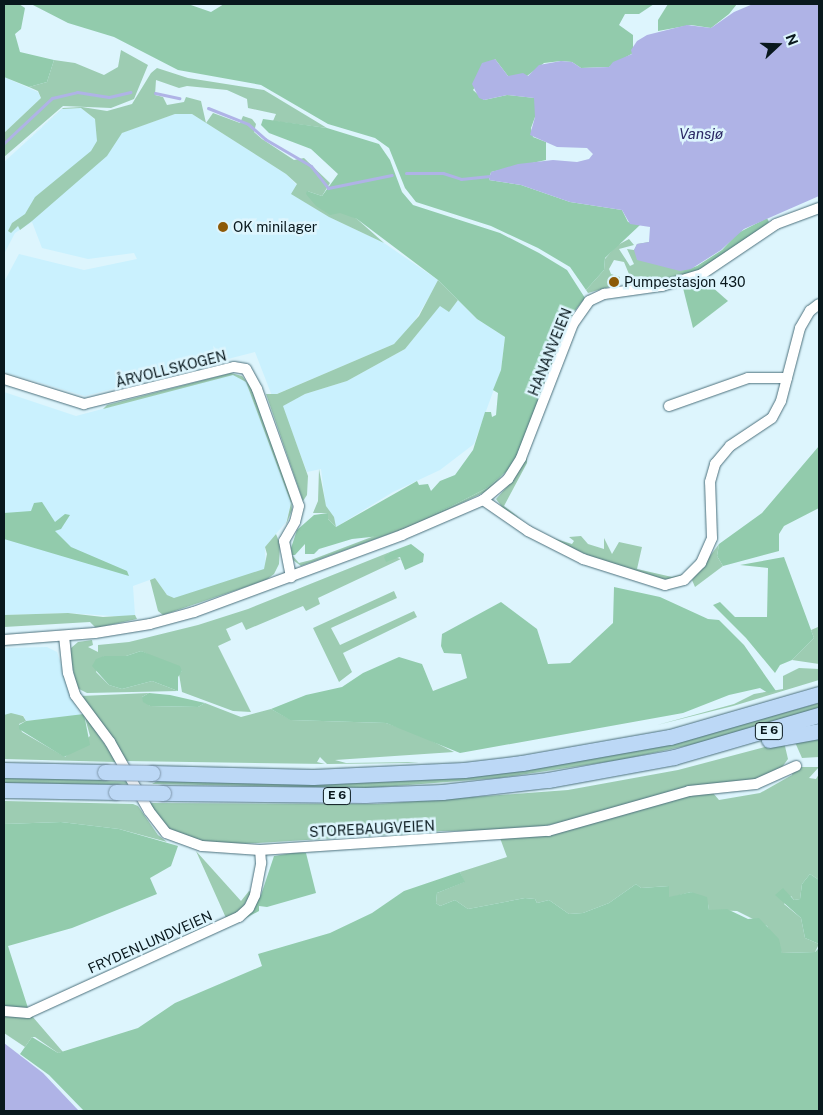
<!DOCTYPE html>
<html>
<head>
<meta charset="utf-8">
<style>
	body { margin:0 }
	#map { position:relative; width:823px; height:1115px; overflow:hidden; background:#ddf5fd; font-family:"Public Sans",sans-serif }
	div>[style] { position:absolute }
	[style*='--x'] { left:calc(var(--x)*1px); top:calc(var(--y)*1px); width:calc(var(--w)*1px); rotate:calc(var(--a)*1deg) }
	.built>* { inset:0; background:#caf1fe }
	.green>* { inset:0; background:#9dccb2 }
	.forest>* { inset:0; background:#92cbac }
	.water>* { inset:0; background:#afb3e6 }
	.stream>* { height:3px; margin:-1.5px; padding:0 1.5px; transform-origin:1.5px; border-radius:1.5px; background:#afb3e6 }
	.roads { filter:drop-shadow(0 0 1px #4c707c) drop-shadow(0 0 1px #4c707c) }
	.minor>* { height:10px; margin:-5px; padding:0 5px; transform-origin:5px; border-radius:5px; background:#fff }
	.highway>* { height:15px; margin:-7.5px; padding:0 7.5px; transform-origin:7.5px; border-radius:7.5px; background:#bcd8f6 }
	.bridges { filter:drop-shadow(0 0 1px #7d95aa) drop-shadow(0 0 1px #7d95aa) }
	.highway-bridge>* { height:15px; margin:-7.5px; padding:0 7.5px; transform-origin:7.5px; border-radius:7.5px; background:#bcd8f6 }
	.dots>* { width:14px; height:14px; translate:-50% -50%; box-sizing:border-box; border:2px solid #ddf5fd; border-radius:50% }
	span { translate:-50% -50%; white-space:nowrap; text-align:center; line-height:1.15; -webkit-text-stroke:5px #ddf5fd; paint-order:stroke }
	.shield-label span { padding:1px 4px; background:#ddf5fd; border:1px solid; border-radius:4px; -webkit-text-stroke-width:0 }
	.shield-label { font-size:12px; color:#09181d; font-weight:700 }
	.poi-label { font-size:14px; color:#09181d }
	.left { translate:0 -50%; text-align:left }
	.street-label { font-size:14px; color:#09181d }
	.water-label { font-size:15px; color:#2b2864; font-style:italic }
	.frame { position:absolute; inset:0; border:5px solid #09181d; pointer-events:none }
	.north { position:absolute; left:753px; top:20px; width:50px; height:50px; -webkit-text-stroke:4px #ddf5fd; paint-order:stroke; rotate:69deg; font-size:14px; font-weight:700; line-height:20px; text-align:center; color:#09181d }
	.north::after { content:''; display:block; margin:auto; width:18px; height:22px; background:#09181d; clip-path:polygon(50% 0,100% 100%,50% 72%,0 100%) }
</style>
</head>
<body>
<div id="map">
	<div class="built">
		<i style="clip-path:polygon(4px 77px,38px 92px,41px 98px,4px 133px)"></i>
		<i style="clip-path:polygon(81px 108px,118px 138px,121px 133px,175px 114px,192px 114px,286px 174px,297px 185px,292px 194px,329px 217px,384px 243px,438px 280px,432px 292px,410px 329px,394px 344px,272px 396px,255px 352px,85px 396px,4px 372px,4px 282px,19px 254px,84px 270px,137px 259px,134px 253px,88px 259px,42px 248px,32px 222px,15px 233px,4px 254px,4px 162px,62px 109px)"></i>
		<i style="clip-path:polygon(458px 300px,477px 319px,505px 337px,501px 370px,474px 444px,440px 470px,393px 492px,336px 527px,326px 510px,321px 469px,307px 472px,282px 406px,305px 394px,347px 381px,405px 349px,440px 305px,449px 311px)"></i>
		<i style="clip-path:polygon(233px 374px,246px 382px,291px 503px,286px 522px,265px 547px,266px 572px,175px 599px,167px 595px,155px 578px,133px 586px,135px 615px,126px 617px,68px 613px,4px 615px,4px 392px,76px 416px)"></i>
		<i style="clip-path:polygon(47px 647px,57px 652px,74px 703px,81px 715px,26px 721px,23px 715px,4px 715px,4px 648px)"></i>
	</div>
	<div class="green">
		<i style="clip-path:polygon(121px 50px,148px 65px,134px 99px,111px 108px,63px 106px,4px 157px,4px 133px,41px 98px,38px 91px,29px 87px,47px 82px,54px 60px,75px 63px,104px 75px,118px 67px)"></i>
		<i style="clip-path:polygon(157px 68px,188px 78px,264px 90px,327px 128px,273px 121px,276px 114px,248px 108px,247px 99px,227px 90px,187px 86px,179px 88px,156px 80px,155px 95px,163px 97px,167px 105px,184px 102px,186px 97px,201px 101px,206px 123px,213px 113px,240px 123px,243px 116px,252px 119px,256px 124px,254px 132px,262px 139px,294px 160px,304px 158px,330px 183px,322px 196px,307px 191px,357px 219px,384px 243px,329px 217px,291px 194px,297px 184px,286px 174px,192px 114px,175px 114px,122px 133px,107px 156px,32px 221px,20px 230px,18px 226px,11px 233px,8px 231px,12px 223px,25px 214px,35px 197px,91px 151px,97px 141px,95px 119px,81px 108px,62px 109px,4px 160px,63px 108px,82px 107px,107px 111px,132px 104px,151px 73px)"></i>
		<i style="clip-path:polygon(629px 239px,634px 245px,619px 249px,630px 266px,634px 264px,627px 249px,634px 250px,637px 244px,649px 242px,689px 270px,685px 276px,640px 285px,631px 279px,624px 262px,614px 260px,609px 269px,611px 274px,620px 277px,619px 284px,588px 293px,586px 290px,604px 270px,605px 259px,616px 246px)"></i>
		<i style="clip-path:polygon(438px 280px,458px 300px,449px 312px,440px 306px,405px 349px,347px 381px,305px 394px,283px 406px,308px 476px,307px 495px,303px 501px,266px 394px,277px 394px,394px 344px,419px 316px)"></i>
		<i style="clip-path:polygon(231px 373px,242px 376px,251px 387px,291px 495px,292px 510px,286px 525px,291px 503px,246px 382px,233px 375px,103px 409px,107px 405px)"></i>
		<i style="clip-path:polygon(527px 455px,527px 463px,504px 506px,521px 519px,503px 508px,496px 499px,514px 479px)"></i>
		<i style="clip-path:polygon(319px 469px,326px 506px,334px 517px,336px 527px,328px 519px,328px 513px,313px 513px,318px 501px)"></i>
		<i style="clip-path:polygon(508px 470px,487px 491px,417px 524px,301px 566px,293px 560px,292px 555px,299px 563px,311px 560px,448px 508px,487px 488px)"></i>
		<i style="clip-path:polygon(276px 534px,280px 544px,279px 564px,274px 574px,266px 580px,163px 615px,158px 611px,150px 580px,155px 578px,167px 595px,174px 598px,264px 569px,267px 554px,265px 547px)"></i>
		<i style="clip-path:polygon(546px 536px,572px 544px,574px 541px,569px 537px,581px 536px,588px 544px,604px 549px,604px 538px,612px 554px,619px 542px,642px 547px,637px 569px,672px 577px,689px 573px,673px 581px,657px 578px,598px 560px)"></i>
		<i style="clip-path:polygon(719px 544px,717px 556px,723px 566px,695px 587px,692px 580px)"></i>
		<i style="clip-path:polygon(390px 552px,387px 555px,401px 559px,318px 598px,320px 604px,306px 611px,303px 606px,246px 630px,242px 622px,226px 629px,231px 640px,218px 646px,251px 712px,233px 711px,182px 692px,179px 674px,182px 671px,141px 651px,126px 656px,104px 656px,96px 672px,109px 685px,122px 689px,152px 681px,178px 691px,87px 693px,77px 688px,70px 655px,71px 648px,78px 642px,92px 640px,93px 645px,88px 647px,98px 652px,98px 645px,129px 642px,198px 625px,248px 609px)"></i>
		<i style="clip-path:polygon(394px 591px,397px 598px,331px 628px,340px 645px,414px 611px,417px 617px,343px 653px,352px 672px,339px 682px,313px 628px)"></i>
		<i style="clip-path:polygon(68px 613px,103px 617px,135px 615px,137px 619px,96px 628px,90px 622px,4px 627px,4px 615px)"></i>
		<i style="clip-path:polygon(818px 627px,819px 664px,792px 660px,814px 638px,811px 630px)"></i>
		<i style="clip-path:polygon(799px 668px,819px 669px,819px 680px,733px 706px,657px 725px,734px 704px,754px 694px,783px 689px,783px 676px)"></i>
		<i style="clip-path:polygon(149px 693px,142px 697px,150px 706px,198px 707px,205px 703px,241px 717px,271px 709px,291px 720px,386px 723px,418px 734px,454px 752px,335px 760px,346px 763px,419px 762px,408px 763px,327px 764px,320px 757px,317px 762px,325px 764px,125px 761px,81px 696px)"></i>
		<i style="clip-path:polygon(819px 703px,819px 708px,695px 744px,620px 760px,499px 778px,369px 788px,152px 784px,159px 780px,384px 782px,533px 769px,671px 744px)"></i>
		<i style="clip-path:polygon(11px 713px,23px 716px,26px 721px,19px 724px,22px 732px,65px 757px,90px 736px,84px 714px,117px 762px,4px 759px,4px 715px)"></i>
		<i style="clip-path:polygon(819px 736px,819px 757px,802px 758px,794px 740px)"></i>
		<i style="clip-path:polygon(784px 742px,788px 759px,777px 774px,733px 786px,525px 830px,441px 831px,398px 837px,387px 835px,224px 845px,188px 839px,169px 832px,148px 803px,377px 804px,568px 790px,678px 770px)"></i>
		<i style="clip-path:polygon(800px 767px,819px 767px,809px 778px,816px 779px,819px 774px,819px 880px,810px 874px,802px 884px,800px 899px,794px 900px,791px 896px,784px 904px,801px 918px,805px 938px,819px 944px,815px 952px,782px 953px,767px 926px,737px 911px,709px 910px,708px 904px,691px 892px,669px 898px,669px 886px,641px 888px,636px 884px,609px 903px,583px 913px,569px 914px,549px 900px,537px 903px,535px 899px,525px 898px,468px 909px,455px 900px,440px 906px,436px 903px,437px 893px,464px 882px,460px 872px,507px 857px,500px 838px,552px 835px,692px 792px,713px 793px,719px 800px,760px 793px,792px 775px,793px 771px)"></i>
		<i style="clip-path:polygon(4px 777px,127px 780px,129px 785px,4px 783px)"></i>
		<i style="clip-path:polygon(4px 801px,133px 804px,138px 806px,158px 835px,167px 842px,119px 829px,61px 822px,4px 824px)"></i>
		<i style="clip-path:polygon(196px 851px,241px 901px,249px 891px,252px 893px,240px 911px,226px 918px)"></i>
		<i style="clip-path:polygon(4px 1015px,32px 1016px,63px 1052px,58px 1053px,35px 1037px,32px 1037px,25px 1047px,4px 1033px)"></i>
	</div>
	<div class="forest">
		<i style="clip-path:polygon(4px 4px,19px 4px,25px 8px,21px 29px,15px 34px,20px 52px,54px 60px,47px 82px,29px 87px,4px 77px)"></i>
		<i style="clip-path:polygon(31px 4px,188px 4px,211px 12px,224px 4px,654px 4px,639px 14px,625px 14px,619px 25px,633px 35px,633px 53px,609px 67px,581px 68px,572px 62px,561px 61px,544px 63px,527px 76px,508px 76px,495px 59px,473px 90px,484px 100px,507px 95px,535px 98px,535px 117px,531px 128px,533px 137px,546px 142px,546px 160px,491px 172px,489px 180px,521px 185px,570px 202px,622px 210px,628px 222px,640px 225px,605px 258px,604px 270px,586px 290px,570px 267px,538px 248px,491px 226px,416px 202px,405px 188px,389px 148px,375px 138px,328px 124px,261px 85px,178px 70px,114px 37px,68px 23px)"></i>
		<i style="clip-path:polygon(668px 4px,737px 4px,729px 14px,711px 28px,691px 25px,658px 31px,658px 20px)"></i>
		<i style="clip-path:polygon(263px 119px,327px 128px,379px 144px,390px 160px,402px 192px,413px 205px,500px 233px,539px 253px,567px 270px,585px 298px,573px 313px,517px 456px,508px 470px,487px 488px,448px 508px,380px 536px,352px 539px,319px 549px,314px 554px,305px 554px,305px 544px,295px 555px,292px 555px,291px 548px,297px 530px,314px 515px,328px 513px,328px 519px,336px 527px,417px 481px,419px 485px,428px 484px,431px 491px,440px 481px,455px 475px,473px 450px,485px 412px,491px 412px,492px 417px,496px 415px,498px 393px,493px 390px,501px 370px,505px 337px,477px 319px,438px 280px,357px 219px,340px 213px,330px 215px,316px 206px,306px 194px,307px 191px,322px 196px,338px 174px,311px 149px,269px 133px,261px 125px)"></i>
		<i style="clip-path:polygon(767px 218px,769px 222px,742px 243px,700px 270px,685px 276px,683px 271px,697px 266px,722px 250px,738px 233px)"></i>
		<i style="clip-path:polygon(703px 279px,728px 301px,693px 328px,683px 288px)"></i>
		<i style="clip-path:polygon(819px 446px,819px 508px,784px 526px,779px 534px,779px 551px,723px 566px,717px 556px,719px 544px,762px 513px)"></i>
		<i style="clip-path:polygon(42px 502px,55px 522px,65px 514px,70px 515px,61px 529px,55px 531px,71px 547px,127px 571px,129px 576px,4px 539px,4px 513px,31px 511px,34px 503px)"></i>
		<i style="clip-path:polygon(411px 544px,424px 554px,423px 562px,405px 570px,400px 557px,386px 562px,384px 557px,390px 552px)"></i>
		<i style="clip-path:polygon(784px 557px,814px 638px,792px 660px,780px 665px,775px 673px,746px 638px,713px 605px,720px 602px,735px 617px,767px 617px,768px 568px,740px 565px)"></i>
		<i style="clip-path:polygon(614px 587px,660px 597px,708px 619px,719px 620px,744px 645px,776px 691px,768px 693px,760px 688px,729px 695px,683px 713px,460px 753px,386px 723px,290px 720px,271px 709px,306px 695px,342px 687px,363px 673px,399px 657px,422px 664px,433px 691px,467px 678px,461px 654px,444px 653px,441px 646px,442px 634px,501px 602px,537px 629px,548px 664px,570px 663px,613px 623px)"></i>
		<i style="clip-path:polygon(141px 651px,180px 666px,182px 671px,178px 677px,178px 691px,152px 681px,122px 689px,109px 685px,92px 666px,96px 659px,104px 656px,126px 656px)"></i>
		<i style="clip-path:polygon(149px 693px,170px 695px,205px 703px,198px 707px,150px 706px,143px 702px,142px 697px)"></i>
		<i style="clip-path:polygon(84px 714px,90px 745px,64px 757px,19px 729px,19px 725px,26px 721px)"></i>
		<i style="clip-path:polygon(61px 822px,119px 829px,178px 846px,171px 866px,150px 878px,157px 894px,72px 928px,8px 946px,28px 1008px,4px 1008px,4px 824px)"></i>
		<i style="clip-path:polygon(299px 852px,306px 853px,316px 893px,267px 907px,259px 906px,259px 911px,244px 919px,261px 895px,274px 856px)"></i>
		<i style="clip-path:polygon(460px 872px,465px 882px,437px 893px,436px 903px,440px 906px,455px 900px,468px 909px,525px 898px,535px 899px,537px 903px,549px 900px,569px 914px,583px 913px,609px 903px,636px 884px,641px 888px,669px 886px,669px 897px,691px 892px,707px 897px,709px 910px,727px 909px,748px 919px,759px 918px,779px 939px,782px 953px,815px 952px,819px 948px,819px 1111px,84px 1111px,49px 1075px,20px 1054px,32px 1037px,58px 1053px,138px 1028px,175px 1003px,262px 966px,258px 954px,330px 933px,372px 913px,404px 891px)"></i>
		<i style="clip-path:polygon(810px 874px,819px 880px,819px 944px,805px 938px,801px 918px,775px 895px,783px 888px,794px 900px,800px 899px,802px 884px)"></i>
	</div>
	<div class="water">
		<i style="clip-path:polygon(753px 4px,819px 4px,819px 196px,744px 229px,721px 250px,691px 269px,680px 271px,637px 260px,634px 250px,637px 244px,649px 242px,650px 227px,630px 224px,622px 210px,570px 202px,521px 185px,489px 180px,491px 172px,518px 164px,553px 160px,577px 162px,589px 159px,593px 154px,587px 148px,557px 147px,530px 135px,535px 117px,534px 98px,507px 95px,484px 100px,479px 98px,472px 84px,482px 63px,495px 59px,508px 76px,523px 73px,528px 76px,539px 65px,561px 61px,572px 62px,581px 68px,609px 67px,613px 62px,632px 54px,631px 50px,637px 41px,647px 35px,687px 25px,711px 28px,734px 12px)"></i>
		<i style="clip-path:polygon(4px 1043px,43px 1073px,79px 1111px,4px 1111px)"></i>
	</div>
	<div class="stream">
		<i style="--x:155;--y:93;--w:25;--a:12"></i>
		<i style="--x:208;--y:108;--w:43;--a:21.8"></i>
		<i style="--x:248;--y:124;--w:23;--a:41"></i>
		<i style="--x:265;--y:139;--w:53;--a:30.4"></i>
		<i style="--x:311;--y:166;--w:28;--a:52"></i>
		<i style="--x:328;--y:188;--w:65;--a:-11.5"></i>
		<i style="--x:4;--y:143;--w:66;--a:-43.2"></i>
		<i style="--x:52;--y:98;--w:26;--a:-13"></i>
		<i style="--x:77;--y:92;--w:32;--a:9"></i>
		<i style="--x:109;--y:97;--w:22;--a:-13"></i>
		<i style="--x:406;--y:173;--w:37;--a:0"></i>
		<i style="--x:443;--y:173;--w:19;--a:18"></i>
		<i style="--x:461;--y:179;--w:29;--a:-6"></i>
	</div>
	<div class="roads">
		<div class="minor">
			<i style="--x:4;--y:379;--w:84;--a:17.4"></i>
			<i style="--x:84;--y:404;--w:154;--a:-13.9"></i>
			<i style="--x:234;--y:367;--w:12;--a:9"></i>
			<i style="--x:246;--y:369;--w:23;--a:61"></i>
			<i style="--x:257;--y:389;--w:124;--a:70.3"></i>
			<i style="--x:299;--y:506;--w:16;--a:104"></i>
			<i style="--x:295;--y:522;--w:22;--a:120"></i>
			<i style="--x:284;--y:541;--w:37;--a:79"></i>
			<i style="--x:669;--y:406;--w:84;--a:-19.5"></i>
			<i style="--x:748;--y:378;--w:39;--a:0"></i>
			<i style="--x:483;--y:500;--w:55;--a:34.6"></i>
			<i style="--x:528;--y:531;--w:62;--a:27"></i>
			<i style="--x:583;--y:559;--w:86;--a:17.6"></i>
			<i style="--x:665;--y:585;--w:20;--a:-15"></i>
			<i style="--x:684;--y:580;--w:24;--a:-45"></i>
			<i style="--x:701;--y:563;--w:27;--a:-66"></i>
			<i style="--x:712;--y:538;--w:56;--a:-92"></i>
			<i style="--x:710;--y:482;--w:19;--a:-74"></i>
			<i style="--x:715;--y:464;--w:23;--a:-50"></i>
			<i style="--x:730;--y:446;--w:50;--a:-33.7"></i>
			<i style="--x:772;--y:418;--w:19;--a:-62"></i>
			<i style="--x:781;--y:401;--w:75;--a:-75.4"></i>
			<i style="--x:800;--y:328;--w:20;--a:-60"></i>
			<i style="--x:810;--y:311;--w:11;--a:-38"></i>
			<i style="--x:64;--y:636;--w:37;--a:84"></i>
			<i style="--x:68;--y:673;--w:23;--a:72"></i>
			<i style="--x:75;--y:695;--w:59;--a:53.3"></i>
			<i style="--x:110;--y:742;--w:79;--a:60.5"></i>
			<i style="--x:149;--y:811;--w:28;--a:52"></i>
			<i style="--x:166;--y:833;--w:38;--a:20"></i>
			<i style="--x:202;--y:846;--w:58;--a:3.9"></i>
			<i style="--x:260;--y:850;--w:289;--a:-3.8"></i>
			<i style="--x:548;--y:831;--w:147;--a:-15.8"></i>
			<i style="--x:689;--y:791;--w:67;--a:-6"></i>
			<i style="--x:756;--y:784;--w:44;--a:-24.2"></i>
			<i style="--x:4;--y:640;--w:91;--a:-4.4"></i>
			<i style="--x:95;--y:633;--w:56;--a:-9.3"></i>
			<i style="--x:150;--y:624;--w:46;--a:-15.3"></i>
			<i style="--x:194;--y:612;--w:222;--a:-20.3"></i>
			<i style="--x:402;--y:535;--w:88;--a:-23.4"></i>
			<i style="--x:483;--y:500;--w:33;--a:-40"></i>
			<i style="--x:508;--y:479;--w:25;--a:-58"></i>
			<i style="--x:521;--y:458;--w:144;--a:-68.8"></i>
			<i style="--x:573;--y:324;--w:28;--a:-55"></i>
			<i style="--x:589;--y:301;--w:17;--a:-25"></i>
			<i style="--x:604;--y:294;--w:59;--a:-7.9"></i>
			<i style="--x:662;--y:286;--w:42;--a:-16.7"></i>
			<i style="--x:702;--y:274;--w:89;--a:-34"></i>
			<i style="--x:776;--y:224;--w:46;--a:-20.4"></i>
			<i style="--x:4;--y:1011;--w:24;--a:5"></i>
			<i style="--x:28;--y:1013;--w:232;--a:-24.5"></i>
			<i style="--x:239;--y:917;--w:13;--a:-42"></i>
			<i style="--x:249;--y:908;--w:14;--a:-65"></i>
			<i style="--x:255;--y:895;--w:33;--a:-79"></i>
			<i style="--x:261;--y:863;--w:13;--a:-94"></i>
		</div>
		<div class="highway">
			<i style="--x:769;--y:740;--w:51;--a:-10.2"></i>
			<i style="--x:4;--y:770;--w:101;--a:1.1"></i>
			<i style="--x:152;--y:773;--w:161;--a:1.4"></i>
			<i style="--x:313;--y:777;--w:151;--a:-2.7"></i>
			<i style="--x:464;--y:770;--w:58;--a:-6.9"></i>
			<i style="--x:522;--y:763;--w:150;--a:-10"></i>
			<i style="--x:670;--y:737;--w:155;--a:-16.1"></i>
			<i style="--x:4;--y:790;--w:112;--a:1"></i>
			<i style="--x:163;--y:793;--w:202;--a:0.6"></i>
			<i style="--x:365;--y:795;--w:77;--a:-2.2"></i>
			<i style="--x:442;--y:792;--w:107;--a:-6.5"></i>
			<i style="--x:548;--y:780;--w:128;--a:-10.3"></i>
			<i style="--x:674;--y:757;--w:151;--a:-16.2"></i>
		</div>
	</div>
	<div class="bridges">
		<div class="highway-bridge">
			<i style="--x:105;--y:772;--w:47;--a:1.2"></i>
			<i style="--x:116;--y:792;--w:47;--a:1.2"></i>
		</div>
	</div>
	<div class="dots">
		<i style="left:223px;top:227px;background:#8d5a07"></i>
		<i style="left:614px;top:282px;background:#8d5a07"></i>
	</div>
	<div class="shield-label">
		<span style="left:769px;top:731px">E 6</span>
		<span style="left:337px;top:796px">E 6</span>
	</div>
	<div class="poi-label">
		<span class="left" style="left:233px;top:227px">OK minilager</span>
		<span class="left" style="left:624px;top:282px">Pumpestasjon 430</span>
	</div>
	<div class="street-label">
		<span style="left:550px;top:352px;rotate:-68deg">HANANVEIEN</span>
		<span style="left:171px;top:369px;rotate:-14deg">ÅRVOLLSKOGEN</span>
		<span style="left:372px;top:829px;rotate:-3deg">STOREBAUGVEIEN</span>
		<span style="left:150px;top:942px;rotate:-24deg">FRYDENLUNDVEIEN</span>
	</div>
	<div class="water-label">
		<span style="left:701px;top:134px">Vansjø</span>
	</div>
	<div class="frame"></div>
	<div class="north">N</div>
</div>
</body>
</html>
